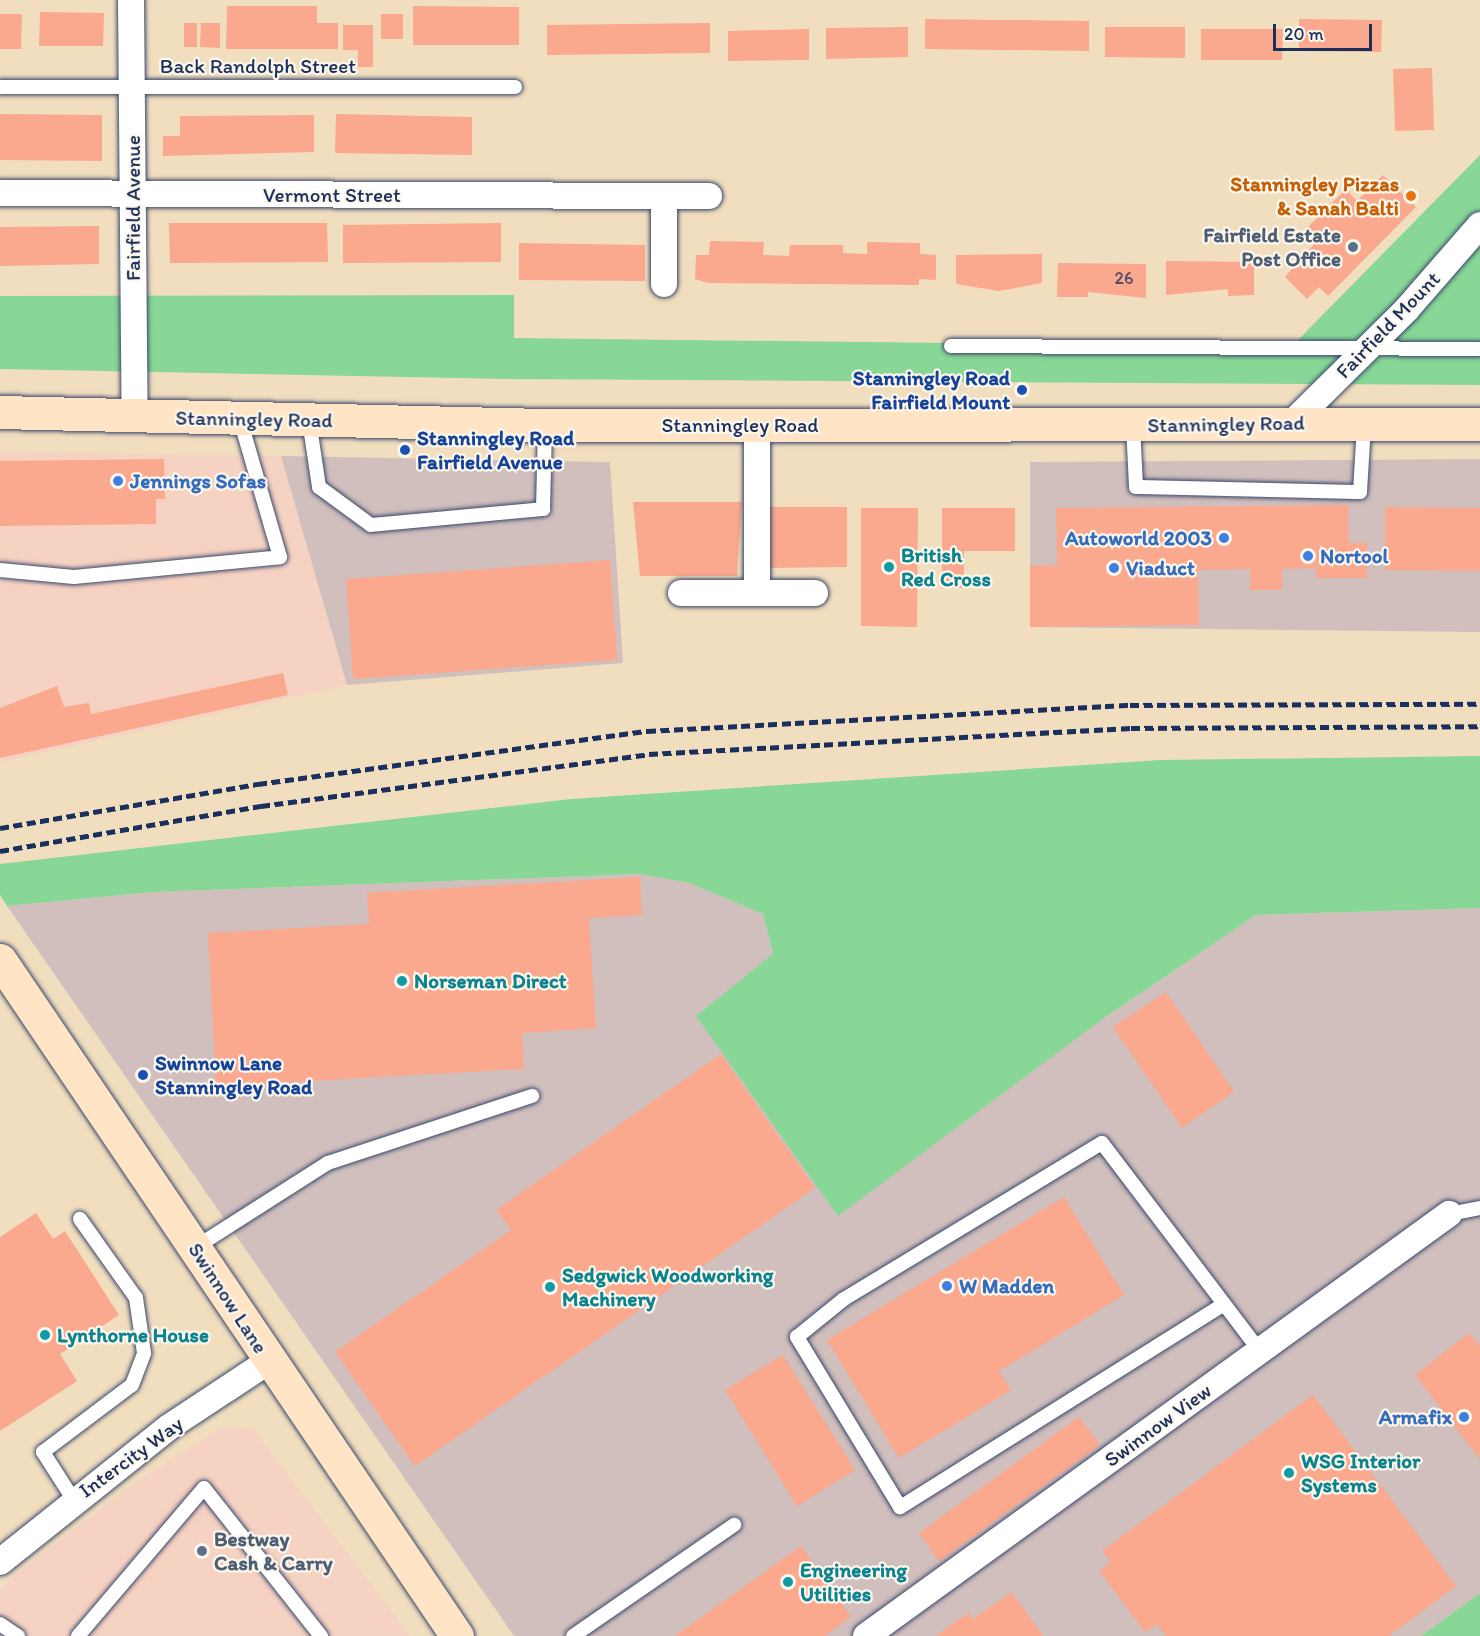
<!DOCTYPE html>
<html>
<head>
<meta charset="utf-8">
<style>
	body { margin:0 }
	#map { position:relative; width:1480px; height:1636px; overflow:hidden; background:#f1debf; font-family:Itim,sans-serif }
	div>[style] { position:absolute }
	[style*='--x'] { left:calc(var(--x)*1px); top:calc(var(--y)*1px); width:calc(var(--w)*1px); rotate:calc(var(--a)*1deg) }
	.built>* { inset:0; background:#f6d2c3 }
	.industrial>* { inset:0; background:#d1bfbd }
	.green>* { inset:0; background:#88d797 }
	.building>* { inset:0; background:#faa88e }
	.roads { filter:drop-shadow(0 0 2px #3b496d) drop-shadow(0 0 2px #3b496d) }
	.lane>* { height:14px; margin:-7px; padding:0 7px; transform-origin:7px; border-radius:7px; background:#fff }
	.street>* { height:26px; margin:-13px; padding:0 13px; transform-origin:13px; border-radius:13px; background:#fff }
	.secondary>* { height:33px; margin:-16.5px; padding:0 16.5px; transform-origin:16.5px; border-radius:16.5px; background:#ffe4c6 }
	.rail>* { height:4.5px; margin-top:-2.25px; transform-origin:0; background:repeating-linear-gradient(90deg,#1b2f5e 0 9px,transparent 0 13.5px) }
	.dots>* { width:16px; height:16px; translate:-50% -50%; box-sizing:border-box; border:3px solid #fbf7ec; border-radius:50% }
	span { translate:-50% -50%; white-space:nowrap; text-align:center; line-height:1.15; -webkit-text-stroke:4.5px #fbf7ec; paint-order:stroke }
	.number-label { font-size:18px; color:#534d6a }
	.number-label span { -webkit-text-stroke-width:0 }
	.street-label { font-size:21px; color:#1b2f5e }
	.food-label { font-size:21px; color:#c56008; font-weight:700 }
	.right { translate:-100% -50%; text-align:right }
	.service-label { font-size:21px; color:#4e5e75; font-weight:700 }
	.left { translate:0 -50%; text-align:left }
	.transit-label { font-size:21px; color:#164399; font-weight:700 }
	.shop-label { font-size:21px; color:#366cbe; font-weight:700 }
	.culture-label { font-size:21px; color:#0d838f; font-weight:700 }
	.scale { position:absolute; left:1273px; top:24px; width:99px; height:27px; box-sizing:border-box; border:3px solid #1b2f5e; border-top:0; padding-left:8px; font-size:18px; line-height:21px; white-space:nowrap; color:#1b2f5e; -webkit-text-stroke:4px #fbf7ec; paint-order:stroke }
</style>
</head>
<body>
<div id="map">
	<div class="built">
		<i style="clip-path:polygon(0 452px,281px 456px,347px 685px,0 762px)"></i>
		<i style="clip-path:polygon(222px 1427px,254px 1430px,410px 1636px,0 1636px,0 1590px,16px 1574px,133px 1484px)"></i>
	</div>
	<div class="industrial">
		<i style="clip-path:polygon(281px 456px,610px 462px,623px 663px,347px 685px)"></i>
		<i style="clip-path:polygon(1480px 459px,1480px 632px,1030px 627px,1030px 462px)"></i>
		<i style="clip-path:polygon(640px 874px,689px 883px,763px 914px,773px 954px,1104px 1018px,1256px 915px,1480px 908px,1480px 1593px,1421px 1636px,514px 1636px,7px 906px,153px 892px)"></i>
	</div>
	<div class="green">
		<i style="clip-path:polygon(1480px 155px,1480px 385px,507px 379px,0 369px,0 296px,514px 295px,514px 338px,1291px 347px)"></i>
		<i style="clip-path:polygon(1480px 756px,1480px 908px,1256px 915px,1104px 1018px,838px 1216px,696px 1016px,773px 954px,763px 914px,689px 883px,640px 874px,153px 892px,7px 906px,0 895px,0 864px,571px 799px,1160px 760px)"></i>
		<i style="clip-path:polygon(1480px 1593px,1480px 1636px,1421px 1636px)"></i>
	</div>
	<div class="building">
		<i style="clip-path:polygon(227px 6px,317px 6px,317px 23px,338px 23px,338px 49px,226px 49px)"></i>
		<i style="clip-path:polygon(413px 6px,519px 7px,519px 45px,413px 45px)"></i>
		<i style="clip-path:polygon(40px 12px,104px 13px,103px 46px,39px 46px)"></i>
		<i style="clip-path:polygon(0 14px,22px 14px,21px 49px,0 49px)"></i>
		<i style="clip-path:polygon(381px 14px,403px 14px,403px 39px,381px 39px)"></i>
		<i style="clip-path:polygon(925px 19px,1089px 21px,1089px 51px,925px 49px)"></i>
		<i style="clip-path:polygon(1299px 19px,1382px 20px,1381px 52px,1299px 51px)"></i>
		<i style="clip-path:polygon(184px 23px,197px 23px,197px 47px,184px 47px)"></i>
		<i style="clip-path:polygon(201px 23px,220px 23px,220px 48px,200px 47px)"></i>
		<i style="clip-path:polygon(710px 23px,710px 53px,547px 55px,547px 25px)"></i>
		<i style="clip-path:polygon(343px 25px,373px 25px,373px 67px,358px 67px,358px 50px,343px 50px)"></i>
		<i style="clip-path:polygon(908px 27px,908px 57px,826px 59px,826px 28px)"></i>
		<i style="clip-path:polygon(1105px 27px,1185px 27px,1185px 58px,1105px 57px)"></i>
		<i style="clip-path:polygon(809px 29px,809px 60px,728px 61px,728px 31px)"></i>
		<i style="clip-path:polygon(1201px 29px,1283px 29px,1282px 60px,1201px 60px)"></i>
		<i style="clip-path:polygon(1432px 68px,1434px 130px,1395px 131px,1393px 69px)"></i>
		<i style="clip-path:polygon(0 114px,102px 115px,102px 161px,0 160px)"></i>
		<i style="clip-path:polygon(336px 114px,472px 117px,472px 155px,335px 153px)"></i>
		<i style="clip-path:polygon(314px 115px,314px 152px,163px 156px,163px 136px,180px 136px,180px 116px)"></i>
		<i style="clip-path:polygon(1383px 175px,1416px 207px,1328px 296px,1319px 287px,1307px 299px,1285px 277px,1316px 242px,1304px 231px,1346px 189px,1357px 201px)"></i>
		<i style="clip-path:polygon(169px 223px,327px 223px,328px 262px,170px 263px)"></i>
		<i style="clip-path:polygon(501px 223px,501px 262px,343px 263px,343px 225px)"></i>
		<i style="clip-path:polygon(99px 226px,99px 264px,0 266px,0 227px)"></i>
		<i style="clip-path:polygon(710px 241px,764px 242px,763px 255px,789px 256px,790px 245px,843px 245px,843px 253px,867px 254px,867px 242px,920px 243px,920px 254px,936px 255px,936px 280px,919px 279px,919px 285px,708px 283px,695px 279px,696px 255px,709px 255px)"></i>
		<i style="clip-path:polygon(519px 243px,645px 245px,645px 281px,519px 280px)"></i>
		<i style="clip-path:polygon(1042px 254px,1042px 283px,999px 291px,956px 284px,956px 255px)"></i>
		<i style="clip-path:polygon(1166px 261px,1254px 262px,1254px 295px,1228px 296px,1228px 289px,1166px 295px)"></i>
		<i style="clip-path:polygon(1058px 263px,1146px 264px,1146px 298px,1088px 292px,1088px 297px,1057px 297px)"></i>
		<i style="clip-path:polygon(164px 459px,165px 499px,156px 499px,156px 524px,0 526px,0 461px)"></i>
		<i style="clip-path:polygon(633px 502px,742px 502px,737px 576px,640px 576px)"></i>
		<i style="clip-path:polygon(1348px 505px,1349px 543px,1367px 543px,1367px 578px,1316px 578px,1316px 568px,1282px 569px,1282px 590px,1250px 590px,1250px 569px,1198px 570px,1199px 625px,1030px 627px,1030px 566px,1057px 565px,1056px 508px)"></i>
		<i style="clip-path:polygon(766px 507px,847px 507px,847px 567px,766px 568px)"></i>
		<i style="clip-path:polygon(1385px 507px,1480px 508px,1480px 571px,1385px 570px)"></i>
		<i style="clip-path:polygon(861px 508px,918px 508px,917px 627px,861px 626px)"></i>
		<i style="clip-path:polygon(942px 508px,1015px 508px,1015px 551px,964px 551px,964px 588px,942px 588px)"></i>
		<i style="clip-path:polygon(610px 560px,617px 660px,353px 679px,346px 579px)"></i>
		<i style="clip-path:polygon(283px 673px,288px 695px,0 758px,0 708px,57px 686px,64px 707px,89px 703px,91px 714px)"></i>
		<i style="clip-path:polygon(640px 877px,642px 915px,589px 918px,596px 1028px,522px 1033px,524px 1069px,216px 1086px,208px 933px,369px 924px,367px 893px)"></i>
		<i style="clip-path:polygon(1166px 992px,1234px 1092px,1182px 1128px,1113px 1027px)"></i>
		<i style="clip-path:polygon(721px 1054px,815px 1188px,415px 1466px,335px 1352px,511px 1230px,496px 1210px)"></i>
		<i style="clip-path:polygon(1064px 1197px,1124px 1295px,999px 1371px,1011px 1390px,899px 1458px,827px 1340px)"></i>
		<i style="clip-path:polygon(36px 1213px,53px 1239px,65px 1231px,119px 1315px,60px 1354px,77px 1381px,0 1431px,0 1237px)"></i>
		<i style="clip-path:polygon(1469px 1333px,1480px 1346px,1480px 1459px,1415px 1375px)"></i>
		<i style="clip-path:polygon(783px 1355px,855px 1470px,797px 1506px,725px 1390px)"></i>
		<i style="clip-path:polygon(1313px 1395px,1456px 1586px,1389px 1636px,1166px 1636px,1157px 1624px,1145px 1632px,1099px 1571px,1111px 1562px,1102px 1551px)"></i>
		<i style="clip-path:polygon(1079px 1417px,1100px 1445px,939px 1561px,919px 1533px)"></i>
		<i style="clip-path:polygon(801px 1546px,851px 1617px,825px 1636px,675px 1636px)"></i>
		<i style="clip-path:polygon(1012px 1592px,1043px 1636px,936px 1636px,968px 1613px,973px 1619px)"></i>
	</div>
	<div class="roads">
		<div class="lane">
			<i style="--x:0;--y:87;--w:515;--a:0"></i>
			<i style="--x:951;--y:346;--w:529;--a:0.32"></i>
			<i style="--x:309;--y:420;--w:68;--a:81.5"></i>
			<i style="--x:319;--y:487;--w:64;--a:36.2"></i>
			<i style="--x:371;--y:525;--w:173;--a:-5.3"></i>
			<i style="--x:543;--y:509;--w:84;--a:-88.6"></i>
			<i style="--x:1133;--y:425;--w:62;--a:87.2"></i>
			<i style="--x:1136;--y:487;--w:224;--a:1.3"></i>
			<i style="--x:1360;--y:492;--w:68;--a:-86.6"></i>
			<i style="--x:0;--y:570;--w:74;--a:5.4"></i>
			<i style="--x:74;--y:577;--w:207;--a:-5.5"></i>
			<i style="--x:280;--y:557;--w:144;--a:-106.2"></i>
			<i style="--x:1449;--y:1214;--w:32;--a:-11"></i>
			<i style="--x:196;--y:1247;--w:156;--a:-32.5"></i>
			<i style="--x:328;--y:1163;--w:215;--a:-18.2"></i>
			<i style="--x:1221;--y:1306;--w:379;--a:147.9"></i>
			<i style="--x:900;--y:1507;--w:199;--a:-121.2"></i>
			<i style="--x:797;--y:1337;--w:60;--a:-39"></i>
			<i style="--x:844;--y:1299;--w:301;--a:-31.2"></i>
			<i style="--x:1102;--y:1143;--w:261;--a:52.8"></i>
			<i style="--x:73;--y:1499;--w:56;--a:-122.6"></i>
			<i style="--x:43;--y:1452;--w:111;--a:-37"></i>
			<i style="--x:132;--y:1385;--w:34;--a:-69"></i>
			<i style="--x:144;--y:1353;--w:56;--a:-98.3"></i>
			<i style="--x:136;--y:1298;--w:97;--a:-125.3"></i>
			<i style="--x:0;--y:1624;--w:22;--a:34"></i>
			<i style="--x:78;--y:1636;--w:194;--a:-49.6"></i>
			<i style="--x:204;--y:1488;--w:189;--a:51.7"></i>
			<i style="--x:573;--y:1636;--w:196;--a:-34.6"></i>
		</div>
		<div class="street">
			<i style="--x:131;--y:0;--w:417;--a:89.5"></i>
			<i style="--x:0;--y:193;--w:664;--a:0.26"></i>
			<i style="--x:664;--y:196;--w:88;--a:90"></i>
			<i style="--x:664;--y:196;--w:45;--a:0"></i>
			<i style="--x:1292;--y:423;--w:162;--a:-44.7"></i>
			<i style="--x:1407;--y:309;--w:111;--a:-49"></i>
			<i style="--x:681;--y:593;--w:76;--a:0"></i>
			<i style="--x:757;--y:593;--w:168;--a:-90"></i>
			<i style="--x:757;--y:593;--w:58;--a:0"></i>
			<i style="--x:0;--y:1562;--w:216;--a:-38.6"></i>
			<i style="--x:169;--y:1427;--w:120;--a:-33.4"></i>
			<i style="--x:866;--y:1636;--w:720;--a:-35.9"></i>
		</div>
		<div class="secondary">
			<i style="--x:0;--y:412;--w:545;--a:1.37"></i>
			<i style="--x:545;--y:425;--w:935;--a:-0.06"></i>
			<i style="--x:0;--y:960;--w:816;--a:55.94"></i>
		</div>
	</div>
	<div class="rail">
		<i style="--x:0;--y:828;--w:262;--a:-9.7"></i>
		<i style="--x:258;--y:784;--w:393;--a:-7.8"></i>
		<i style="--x:647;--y:731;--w:484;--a:-3.1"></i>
		<i style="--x:1130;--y:705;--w:350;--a:-0.2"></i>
		<i style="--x:0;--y:851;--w:265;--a:-9.8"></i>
		<i style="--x:261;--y:806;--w:391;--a:-7.6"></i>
		<i style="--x:649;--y:754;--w:483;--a:-3.1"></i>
		<i style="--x:1131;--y:728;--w:349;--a:-0.3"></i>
	</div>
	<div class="dots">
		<i style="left:1411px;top:196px;background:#e8710a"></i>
		<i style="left:1353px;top:247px;background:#5c6f8a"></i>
		<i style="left:1022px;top:390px;background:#1a4fb4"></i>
		<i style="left:405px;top:450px;background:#1a4fb4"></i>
		<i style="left:118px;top:481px;background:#3f7fe0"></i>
		<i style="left:1224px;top:538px;background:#3f7fe0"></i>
		<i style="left:1308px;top:556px;background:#3f7fe0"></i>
		<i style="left:889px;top:567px;background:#0f9aa8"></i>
		<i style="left:1114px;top:568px;background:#3f7fe0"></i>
		<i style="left:402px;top:981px;background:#0f9aa8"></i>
		<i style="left:143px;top:1075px;background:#1a4fb4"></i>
		<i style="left:947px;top:1286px;background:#3f7fe0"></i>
		<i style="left:550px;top:1287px;background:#0f9aa8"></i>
		<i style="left:45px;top:1335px;background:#0f9aa8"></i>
		<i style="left:1464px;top:1417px;background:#3f7fe0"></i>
		<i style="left:1289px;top:1473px;background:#0f9aa8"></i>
		<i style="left:202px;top:1551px;background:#5c6f8a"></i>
		<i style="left:788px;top:1582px;background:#0f9aa8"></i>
	</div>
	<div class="number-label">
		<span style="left:1124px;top:278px">26</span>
	</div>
	<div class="street-label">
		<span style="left:258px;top:66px">Back Randolph Street</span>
		<span style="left:332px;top:195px">Vermont Street</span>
		<span style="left:133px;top:208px;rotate:-90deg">Fairfield Avenue</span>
		<span style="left:1388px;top:325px;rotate:-46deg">Fairfield Mount</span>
		<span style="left:254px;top:419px;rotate:1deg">Stanningley Road</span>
		<span style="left:1226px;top:424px;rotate:-1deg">Stanningley Road</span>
		<span style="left:740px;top:425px">Stanningley Road</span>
		<span style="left:228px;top:1298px;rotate:57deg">Swinnow Lane</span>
		<span style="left:1158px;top:1425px;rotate:-36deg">Swinnow View</span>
		<span style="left:131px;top:1457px;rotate:-36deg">Intercity Way</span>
	</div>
	<div class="food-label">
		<span class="right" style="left:1399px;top:196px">Stanningley Pizzas<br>&amp; Sanah Balti</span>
	</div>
	<div class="service-label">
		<span class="right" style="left:1341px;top:247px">Fairfield Estate<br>Post Office</span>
		<span class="left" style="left:214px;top:1551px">Bestway<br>Cash &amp; Carry</span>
	</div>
	<div class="transit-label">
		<span class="right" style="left:1010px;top:390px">Stanningley Road<br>Fairfield Mount</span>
		<span class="left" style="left:417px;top:450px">Stanningley Road<br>Fairfield Avenue</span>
		<span class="left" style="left:155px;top:1075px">Swinnow Lane<br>Stanningley Road</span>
	</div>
	<div class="shop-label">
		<span class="left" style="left:130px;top:481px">Jennings Sofas</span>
		<span class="right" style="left:1212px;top:538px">Autoworld 2003</span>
		<span class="left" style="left:1320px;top:556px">Nortool</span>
		<span class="left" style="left:1126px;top:568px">Viaduct</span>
		<span class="left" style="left:959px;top:1286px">W Madden</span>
		<span class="right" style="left:1452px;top:1417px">Armafix</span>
	</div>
	<div class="culture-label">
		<span class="left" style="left:901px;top:567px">British<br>Red Cross</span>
		<span class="left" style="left:414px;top:981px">Norseman Direct</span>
		<span class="left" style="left:562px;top:1287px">Sedgwick Woodworking<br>Machinery</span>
		<span class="left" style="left:57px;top:1335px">Lynthorne House</span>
		<span class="left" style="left:1301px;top:1473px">WSG Interior<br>Systems</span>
		<span class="left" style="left:800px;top:1582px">Engineering<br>Utilities</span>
	</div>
	<div class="scale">20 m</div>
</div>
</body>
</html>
